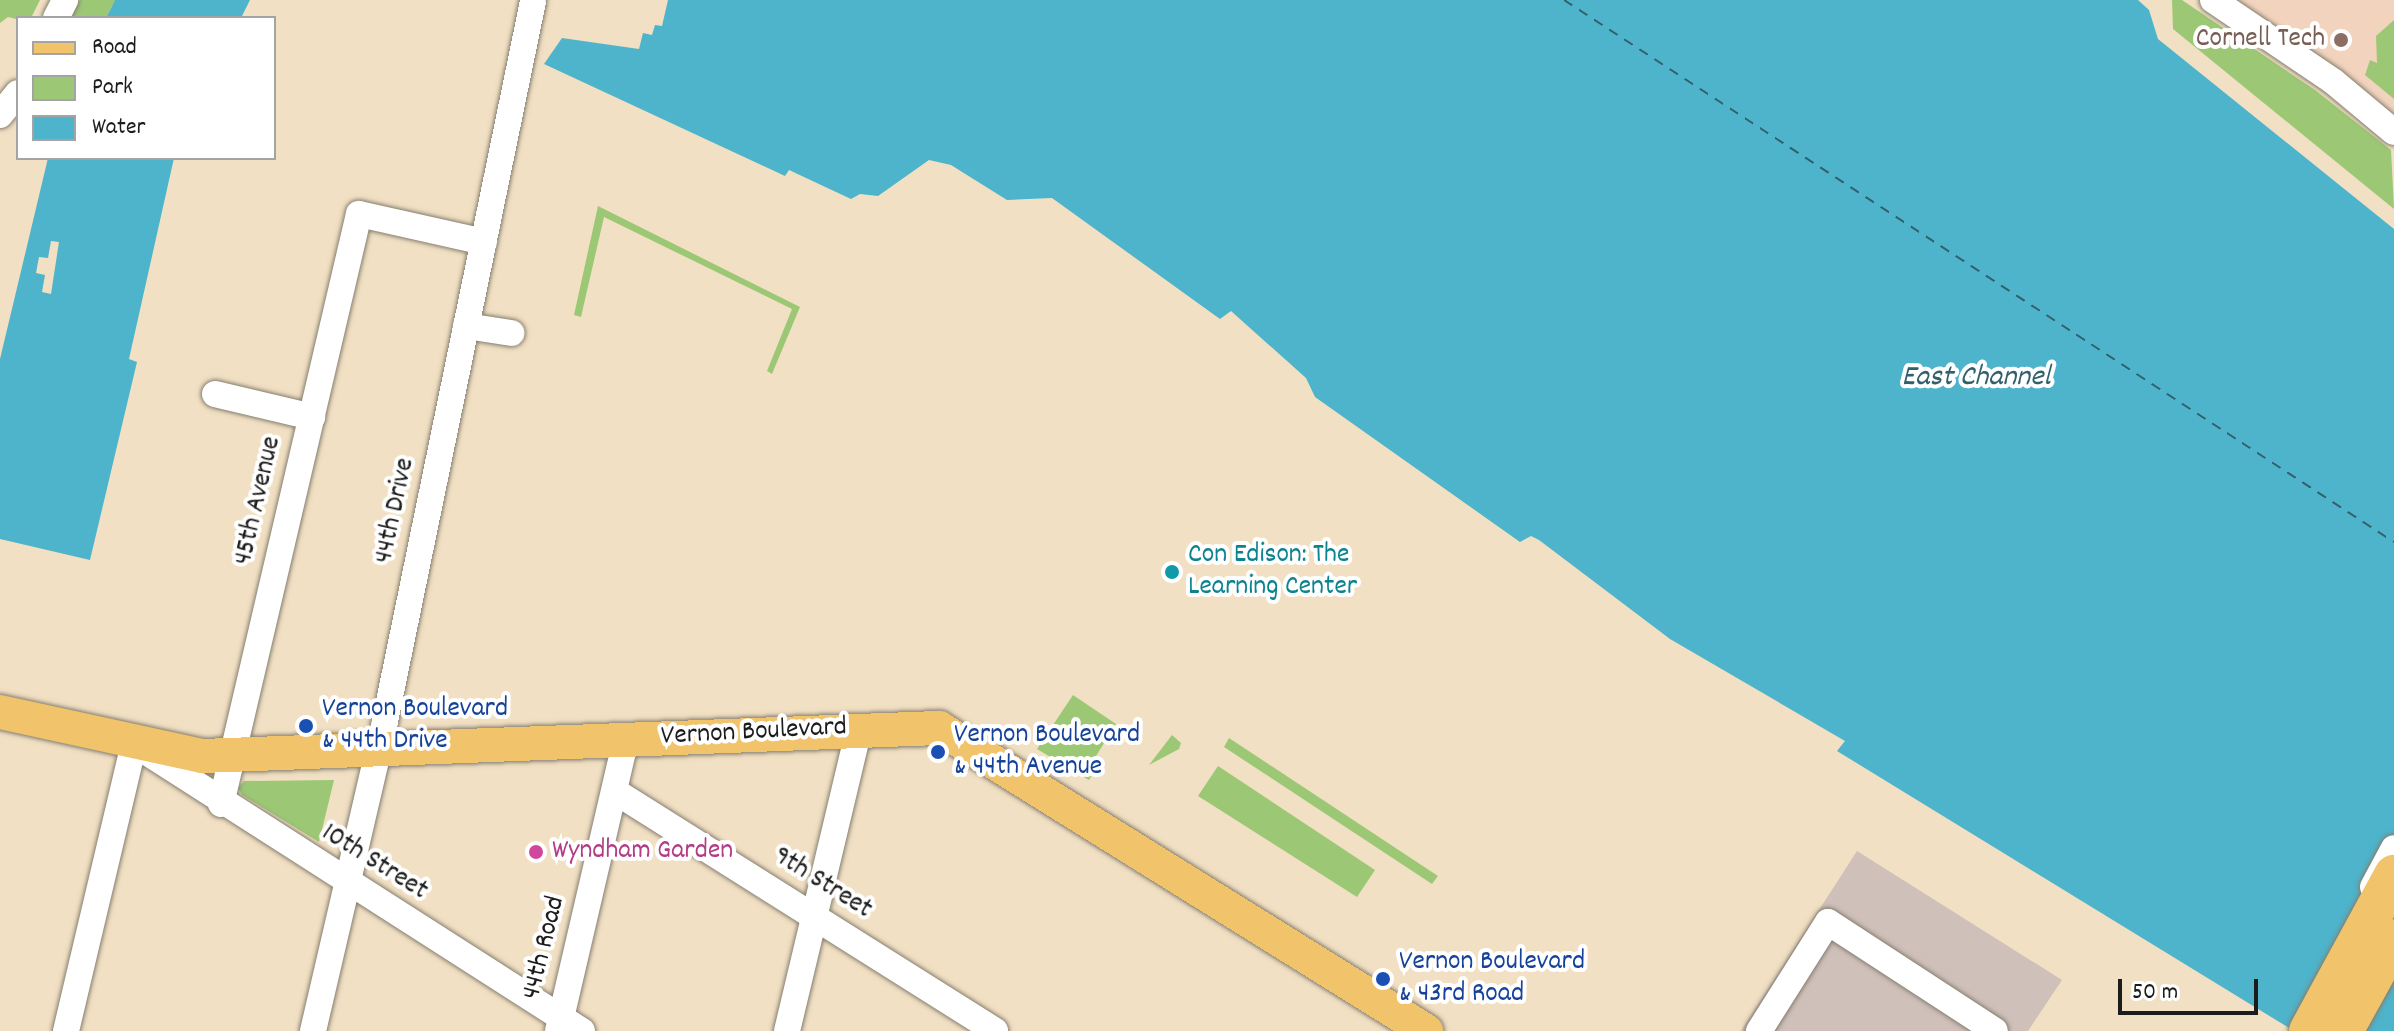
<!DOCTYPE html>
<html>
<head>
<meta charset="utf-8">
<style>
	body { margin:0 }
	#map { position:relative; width:2394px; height:1031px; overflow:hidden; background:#f1e0c3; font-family:Dekko,sans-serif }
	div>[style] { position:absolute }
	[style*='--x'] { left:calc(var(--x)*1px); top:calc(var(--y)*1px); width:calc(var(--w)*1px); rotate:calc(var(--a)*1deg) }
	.built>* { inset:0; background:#f2d4be }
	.industrial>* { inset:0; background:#cfc0ba }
	.green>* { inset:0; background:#9cc875 }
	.water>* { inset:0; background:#4db4cb }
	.pier>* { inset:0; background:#f1e0c3 }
	.ferry>* { height:2px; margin-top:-1px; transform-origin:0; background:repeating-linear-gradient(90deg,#32606b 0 10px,transparent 0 18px) }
	.roads { filter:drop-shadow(0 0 2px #867e70) drop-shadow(0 0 2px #867e70) }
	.minor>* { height:26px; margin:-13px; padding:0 13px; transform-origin:13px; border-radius:13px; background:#fff }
	.major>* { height:34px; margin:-17px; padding:0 17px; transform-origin:17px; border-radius:17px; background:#f1c36a }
	.highway>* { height:40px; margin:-20px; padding:0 20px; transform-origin:20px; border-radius:20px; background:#f1c36a }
	.dots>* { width:22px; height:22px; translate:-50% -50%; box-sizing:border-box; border:4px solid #fff; border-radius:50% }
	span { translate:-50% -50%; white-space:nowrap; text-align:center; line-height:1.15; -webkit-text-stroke:8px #fff; paint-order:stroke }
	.education-label { font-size:28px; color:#785e54 }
	.right { translate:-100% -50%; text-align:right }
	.street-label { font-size:28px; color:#1c1c1c }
	.culture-label { font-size:28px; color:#0d838f }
	.left { translate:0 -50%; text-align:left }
	.transit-label { font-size:28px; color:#164399 }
	.hotel-label { font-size:28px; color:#b23c85 }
	.water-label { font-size:30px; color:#32606b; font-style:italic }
	.legend { position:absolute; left:16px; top:16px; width:260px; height:144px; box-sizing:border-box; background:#fff; border:2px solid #a4a4a4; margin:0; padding:10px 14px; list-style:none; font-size:24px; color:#1c1c1c }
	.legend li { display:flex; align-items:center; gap:16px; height:40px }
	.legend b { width:40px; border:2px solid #a4a4a4 }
	.scale { position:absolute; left:2118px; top:979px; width:140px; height:36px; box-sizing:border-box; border:4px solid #1c1c1c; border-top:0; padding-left:10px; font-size:24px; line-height:28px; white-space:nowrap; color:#1c1c1c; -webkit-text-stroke:6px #fff; paint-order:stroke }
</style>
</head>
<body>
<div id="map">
	<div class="built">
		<i style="clip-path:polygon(2231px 0,2394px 0,2394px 118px)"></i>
	</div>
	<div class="industrial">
		<i style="clip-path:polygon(1857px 851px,2062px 980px,2028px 1031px,1741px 1031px)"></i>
	</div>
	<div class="green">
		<i style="clip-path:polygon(0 0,40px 0,31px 18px,18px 18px,18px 26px,16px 19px,8px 17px,0 23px)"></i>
		<i style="clip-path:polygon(80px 0,115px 0,106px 18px,71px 18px)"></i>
		<i style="clip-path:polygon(2172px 0,2182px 0,2315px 90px,2391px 150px,2394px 209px,2173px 29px)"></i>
		<i style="clip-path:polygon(2394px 20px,2394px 99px,2365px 75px,2370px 60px,2377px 63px,2376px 36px)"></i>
		<i style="clip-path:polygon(598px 206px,800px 307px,772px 374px,767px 371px,792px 309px,604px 217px,581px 317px,574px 315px)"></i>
		<i style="clip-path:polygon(1073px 695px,1116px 724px,1091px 764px,1096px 769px,1089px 780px,1037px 749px)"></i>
		<i style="clip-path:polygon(1172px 735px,1181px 743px,1179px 749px,1149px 765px)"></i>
		<i style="clip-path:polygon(1229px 738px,1438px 876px,1432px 884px,1224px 747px)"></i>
		<i style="clip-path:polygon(1218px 766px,1375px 870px,1357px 897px,1198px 796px)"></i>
		<i style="clip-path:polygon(334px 780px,319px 842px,242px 795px,238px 788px,244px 781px)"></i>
	</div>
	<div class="water">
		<i style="clip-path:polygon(115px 0,250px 0,241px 18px,106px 18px)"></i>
		<i style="clip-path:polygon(668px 0,2138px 0,2149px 10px,2158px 39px,2394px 229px,2394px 1031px,2294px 1031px,1837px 751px,1845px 741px,1670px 639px,1539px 540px,1531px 536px,1520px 542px,1315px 397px,1306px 378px,1231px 311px,1220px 319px,1052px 198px,1007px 200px,951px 165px,929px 160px,878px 196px,860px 194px,851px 199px,789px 170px,785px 176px,544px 64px,562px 38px,639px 49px,643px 33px,652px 35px,655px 25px,662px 26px)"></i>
		<i style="clip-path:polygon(48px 158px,174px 158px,129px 359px,137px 362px,90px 560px,0 539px,0 359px)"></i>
	</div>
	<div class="pier">
		<i style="clip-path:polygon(51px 241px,59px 242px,51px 294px,42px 292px,45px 275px,36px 273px,39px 257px,48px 258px)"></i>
	</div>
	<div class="ferry">
		<i style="--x:1564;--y:0;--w:991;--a:33.15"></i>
	</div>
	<div class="roads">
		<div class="minor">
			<i style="--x:2213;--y:0;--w:146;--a:34.1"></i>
			<i style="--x:2334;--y:82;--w:78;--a:39.8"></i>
			<i style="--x:56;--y:18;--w:20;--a:-63"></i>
			<i style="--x:0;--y:115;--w:28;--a:-51"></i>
			<i style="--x:466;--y:326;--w:46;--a:8.8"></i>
			<i style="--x:215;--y:394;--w:100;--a:13.3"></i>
			<i style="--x:616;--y:792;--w:448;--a:32.2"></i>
			<i style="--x:221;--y:804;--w:606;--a:-76.84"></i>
			<i style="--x:359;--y:214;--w:128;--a:12.6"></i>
			<i style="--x:2373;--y:887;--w:44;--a:-61.7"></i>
			<i style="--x:66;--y:1031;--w:295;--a:-76.7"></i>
			<i style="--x:134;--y:744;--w:532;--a:32.64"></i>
			<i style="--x:313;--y:1031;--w:318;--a:-76.9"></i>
			<i style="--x:385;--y:721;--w:735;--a:-78.38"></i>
			<i style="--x:558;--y:1031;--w:300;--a:-76.9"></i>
			<i style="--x:787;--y:1031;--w:311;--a:-76.6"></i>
			<i style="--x:1759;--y:1031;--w:129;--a:-57.7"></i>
			<i style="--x:1828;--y:922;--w:199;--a:33.1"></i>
		</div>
		<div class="major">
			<i style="--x:0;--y:712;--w:207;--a:12.3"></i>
			<i style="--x:202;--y:756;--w:738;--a:-2.18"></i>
			<i style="--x:939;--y:728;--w:574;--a:31.89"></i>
		</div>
		<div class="highway">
			<i style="--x:2309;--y:1031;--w:178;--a:-61.4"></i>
			<i style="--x:2343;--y:1031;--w:105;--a:-61"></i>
		</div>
	</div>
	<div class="dots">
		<i style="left:2341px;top:40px;background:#8d6e63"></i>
		<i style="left:1172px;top:572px;background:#0f9aa8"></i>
		<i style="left:306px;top:726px;background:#1a4fb4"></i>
		<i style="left:938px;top:752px;background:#1a4fb4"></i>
		<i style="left:536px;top:852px;background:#d1479c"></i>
		<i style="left:1383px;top:979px;background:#1a4fb4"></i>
	</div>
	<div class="education-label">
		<span class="right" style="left:2325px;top:40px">Cornell Tech</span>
	</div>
	<div class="street-label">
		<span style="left:259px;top:501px;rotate:-77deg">45th Avenue</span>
		<span style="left:396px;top:511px;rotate:-78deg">44th Drive</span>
		<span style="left:754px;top:733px;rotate:-3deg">Vernon Boulevard</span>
		<span style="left:374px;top:863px;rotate:32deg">10th Street</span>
		<span style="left:822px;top:884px;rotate:32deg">9th Street</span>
		<span style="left:545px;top:948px;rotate:-76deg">44th Road</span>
	</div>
	<div class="culture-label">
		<span class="left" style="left:1188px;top:572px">Con Edison: The<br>Learning Center</span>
	</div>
	<div class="transit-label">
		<span class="left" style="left:322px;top:726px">Vernon Boulevard<br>&amp; 44th Drive</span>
		<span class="left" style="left:954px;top:752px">Vernon Boulevard<br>&amp; 44th Avenue</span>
		<span class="left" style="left:1399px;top:979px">Vernon Boulevard<br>&amp; 43rd Road</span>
	</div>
	<div class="hotel-label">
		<span class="left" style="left:552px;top:852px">Wyndham Garden</span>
	</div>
	<div class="water-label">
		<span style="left:1976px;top:379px">East Channel</span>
	</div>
	<ul class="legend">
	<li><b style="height:10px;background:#f1c36a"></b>Road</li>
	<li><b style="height:22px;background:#9cc875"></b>Park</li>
	<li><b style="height:22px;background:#4db4cb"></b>Water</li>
	</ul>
	<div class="scale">50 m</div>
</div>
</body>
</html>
